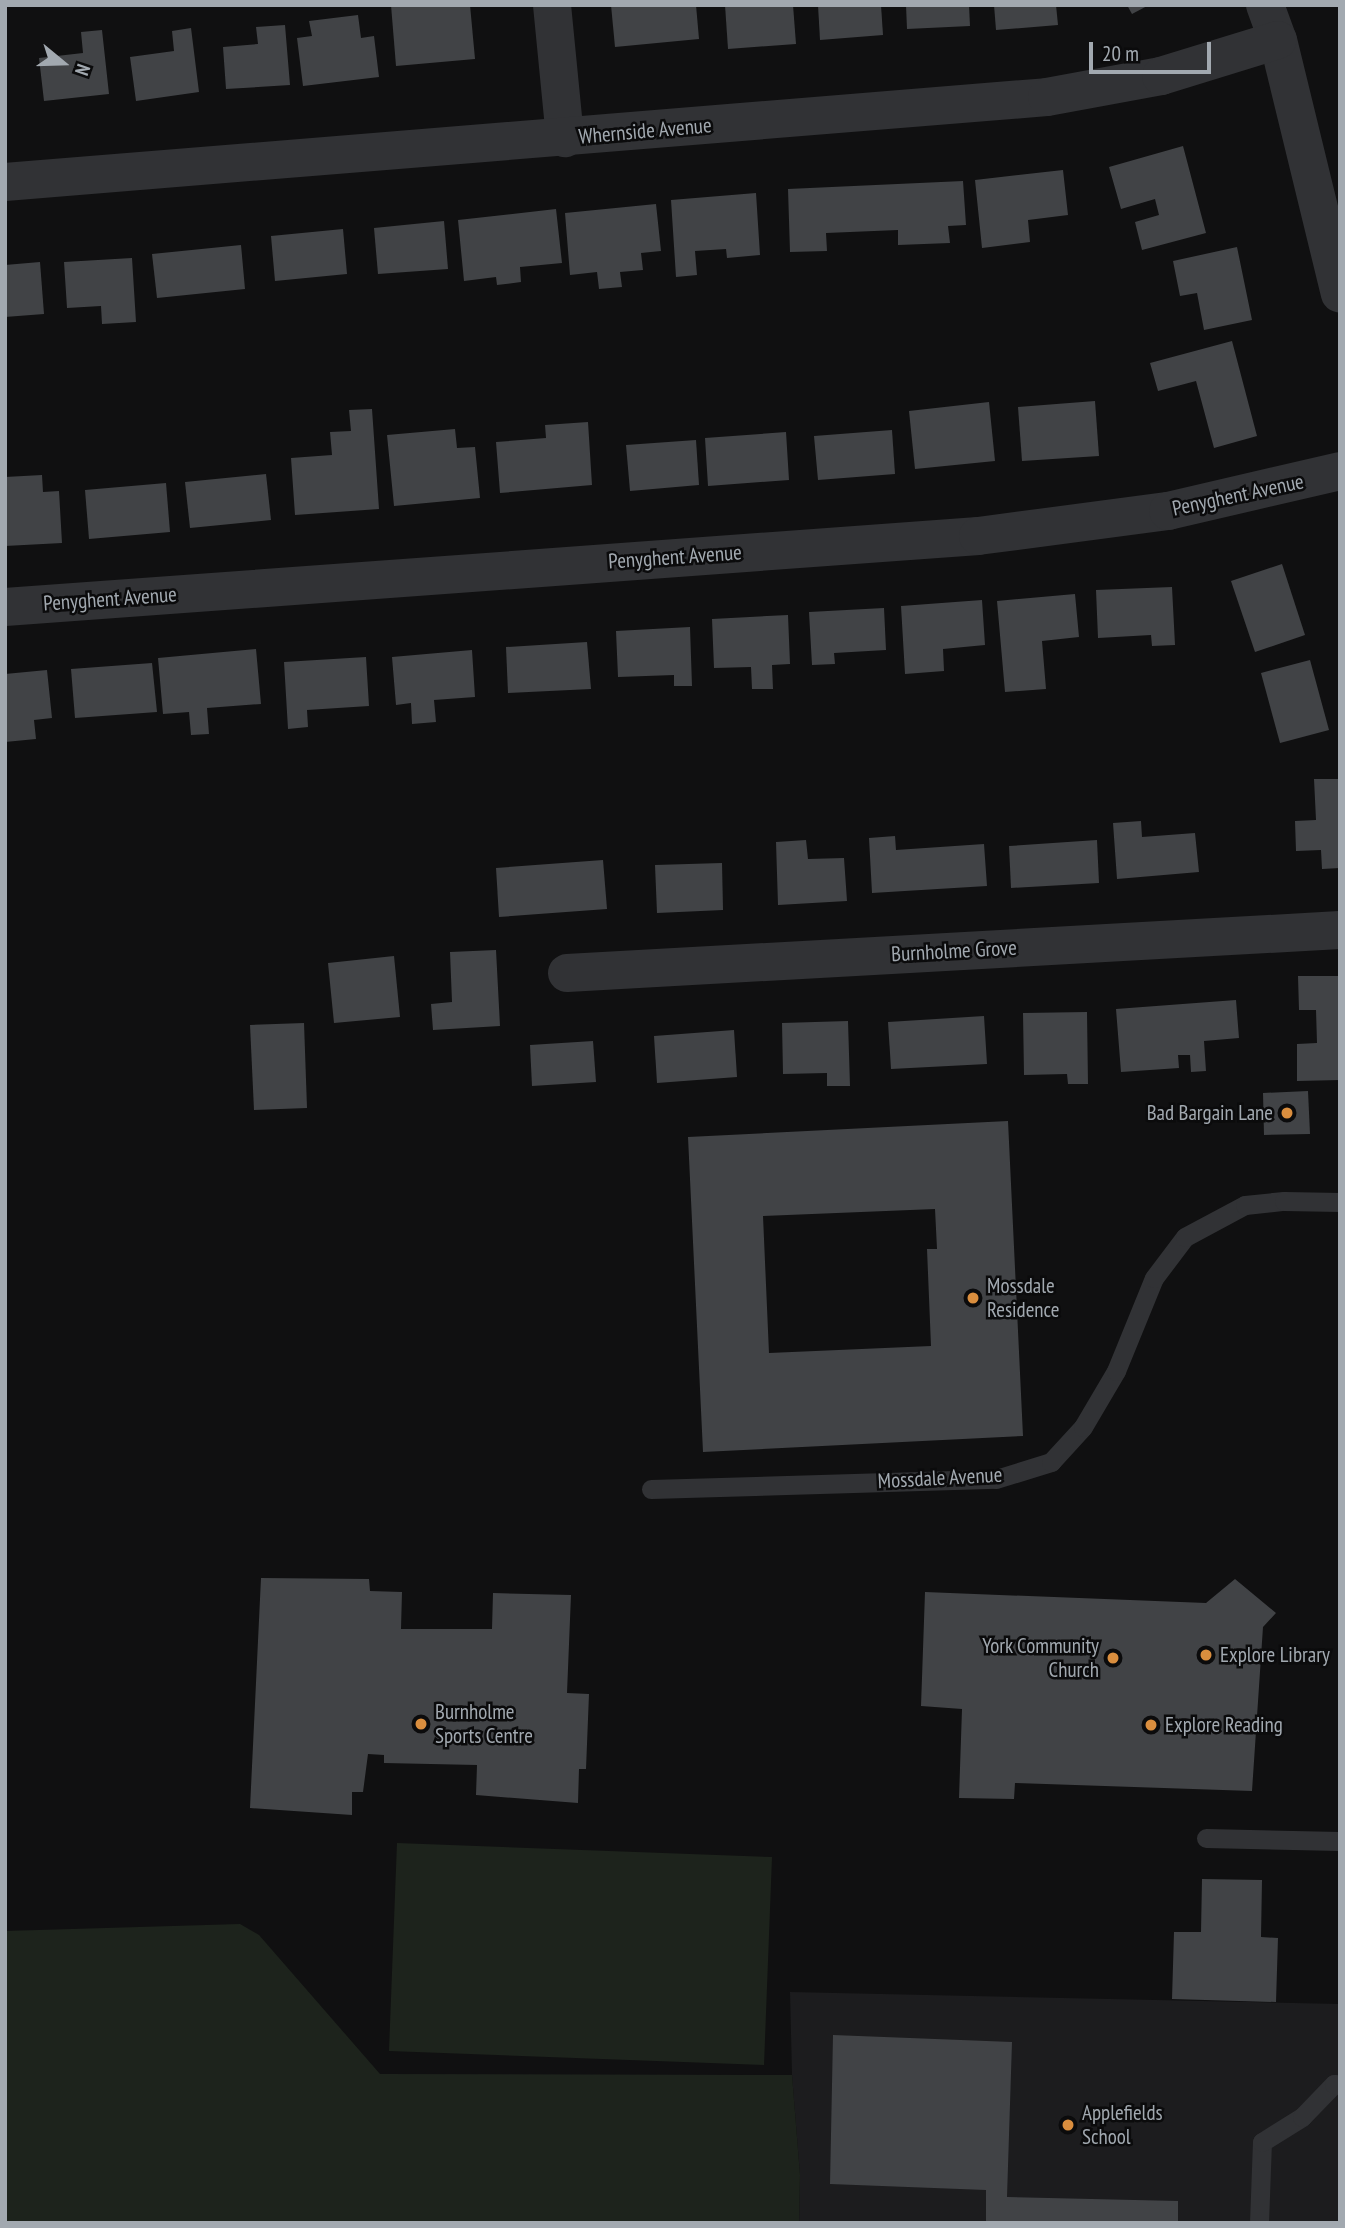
<!DOCTYPE html>
<html>
<head>
<meta charset="utf-8">
<style>
	body { margin:0 }
	#map { position:relative; width:1345px; height:2228px; overflow:hidden; background:#101011; font-family:"PT Sans Narrow",sans-serif }
	div>[style] { position:absolute }
	[style*='--x'] { left:calc(var(--x)*1px); top:calc(var(--y)*1px); width:calc(var(--w)*1px); rotate:calc(var(--a)*1deg) }
	.built>* { inset:0; background:#1c1c1e }
	.green>* { inset:0; background:#1d231c }
	.building>* { inset:0; background:#414346 }
	.lane>* { height:19px; margin:-9.5px; padding:0 9.5px; transform-origin:9.5px; border-radius:9.5px; background:#313235 }
	.street>* { height:38px; margin:-19px; padding:0 19px; transform-origin:19px; border-radius:19px; background:#313235 }
	.dots>* { width:19px; height:19px; translate:-50% -50%; box-sizing:border-box; border:4px solid #0b0b0c; border-radius:50% }
	span { translate:-50% -50%; white-space:nowrap; text-align:center; line-height:1.15; -webkit-text-stroke:5px #0b0b0c; paint-order:stroke }
	.street-label { font-size:21px; color:#a2a9b0 }
	.poi-label { font-size:21px; color:#a2a9b0 }
	.right { translate:-100% -50%; text-align:right }
	.left { translate:0 -50%; text-align:left }
	.frame { position:absolute; inset:0; border:7px solid #a2a9b0; pointer-events:none }
	.north { position:absolute; left:28px; top:28px; width:70px; height:70px; -webkit-text-stroke:5px #0b0b0c; paint-order:stroke; rotate:109deg; font-size:19px; font-weight:700; line-height:28px; text-align:center; color:#a2a9b0 }
	.north::after { content:''; display:block; margin:auto; width:24px; height:32px; background:#a2a9b0; clip-path:polygon(50% 0,100% 100%,50% 72%,0 100%) }
	.scale { position:absolute; left:1089px; top:42px; width:122px; height:32px; box-sizing:border-box; border:4px solid #a2a9b0; border-top:0; padding-left:9px; font-size:21px; line-height:24px; white-space:nowrap; color:#a2a9b0; -webkit-text-stroke:5px #0b0b0c; paint-order:stroke }
</style>
</head>
<body>
<div id="map">
	<div class="built">
		<i style="clip-path:polygon(790px 1992px,1340px 2004px,1340px 2223px,799px 2223px,800px 2175px,792px 2075px)"></i>
	</div>
	<div class="green">
		<i style="clip-path:polygon(397px 1843px,772px 1857px,764px 2065px,389px 2051px)"></i>
		<i style="clip-path:polygon(240px 1924px,259px 1935px,380px 2074px,792px 2075px,800px 2175px,799px 2223px,5px 2223px,5px 1931px)"></i>
	</div>
	<div class="building">
		<i style="clip-path:polygon(391px 5px,470px 5px,475px 59px,396px 66px)"></i>
		<i style="clip-path:polygon(611px 5px,696px 5px,699px 39px,615px 47px)"></i>
		<i style="clip-path:polygon(725px 5px,793px 5px,796px 44px,728px 49px)"></i>
		<i style="clip-path:polygon(818px 5px,881px 5px,883px 35px,820px 40px)"></i>
		<i style="clip-path:polygon(906px 5px,969px 5px,970px 26px,907px 29px)"></i>
		<i style="clip-path:polygon(994px 5px,1056px 5px,1058px 25px,996px 30px)"></i>
		<i style="clip-path:polygon(1127px 5px,1149px 5px,1132px 14px)"></i>
		<i style="clip-path:polygon(358px 15px,361px 38px,374px 36px,379px 77px,303px 86px,297px 38px,312px 36px,309px 21px)"></i>
		<i style="clip-path:polygon(285px 25px,290px 85px,226px 89px,223px 47px,258px 44px,256px 27px)"></i>
		<i style="clip-path:polygon(191px 28px,199px 92px,136px 101px,130px 57px,174px 51px,172px 31px)"></i>
		<i style="clip-path:polygon(102px 30px,109px 94px,44px 101px,39px 58px,83px 53px,81px 32px)"></i>
		<i style="clip-path:polygon(1183px 146px,1206px 233px,1142px 250px,1135px 222px,1159px 215px,1155px 199px,1121px 209px,1109px 167px)"></i>
		<i style="clip-path:polygon(1063px 170px,1068px 215px,1028px 220px,1030px 242px,982px 248px,975px 180px)"></i>
		<i style="clip-path:polygon(963px 181px,966px 225px,948px 226px,950px 243px,898px 245px,898px 230px,826px 233px,827px 251px,790px 252px,788px 189px)"></i>
		<i style="clip-path:polygon(756px 193px,760px 255px,727px 258px,726px 249px,695px 251px,697px 275px,676px 277px,671px 200px)"></i>
		<i style="clip-path:polygon(656px 204px,661px 251px,641px 253px,643px 270px,620px 272px,622px 287px,599px 289px,597px 272px,570px 275px,565px 213px)"></i>
		<i style="clip-path:polygon(556px 209px,562px 263px,520px 267px,521px 282px,497px 285px,496px 277px,464px 281px,458px 220px)"></i>
		<i style="clip-path:polygon(444px 221px,448px 269px,378px 274px,374px 228px)"></i>
		<i style="clip-path:polygon(343px 229px,347px 274px,275px 281px,271px 236px)"></i>
		<i style="clip-path:polygon(241px 245px,245px 289px,157px 298px,152px 254px)"></i>
		<i style="clip-path:polygon(1237px 247px,1252px 320px,1204px 330px,1197px 293px,1180px 296px,1173px 261px)"></i>
		<i style="clip-path:polygon(132px 258px,136px 322px,102px 324px,101px 306px,67px 308px,64px 262px)"></i>
		<i style="clip-path:polygon(40px 262px,44px 314px,5px 317px,5px 265px)"></i>
		<i style="clip-path:polygon(1232px 341px,1257px 436px,1214px 448px,1196px 381px,1158px 391px,1150px 363px)"></i>
		<i style="clip-path:polygon(1095px 401px,1099px 456px,1022px 461px,1018px 407px)"></i>
		<i style="clip-path:polygon(989px 402px,995px 461px,915px 469px,909px 411px)"></i>
		<i style="clip-path:polygon(372px 409px,379px 509px,295px 515px,291px 458px,332px 455px,330px 432px,351px 431px,349px 410px)"></i>
		<i style="clip-path:polygon(588px 422px,592px 485px,500px 493px,496px 442px,546px 438px,545px 425px)"></i>
		<i style="clip-path:polygon(455px 429px,457px 448px,475px 447px,480px 498px,394px 506px,387px 435px)"></i>
		<i style="clip-path:polygon(892px 430px,895px 474px,818px 480px,814px 436px)"></i>
		<i style="clip-path:polygon(786px 432px,789px 480px,708px 486px,705px 438px)"></i>
		<i style="clip-path:polygon(696px 440px,699px 485px,630px 491px,626px 445px)"></i>
		<i style="clip-path:polygon(266px 474px,271px 520px,190px 528px,185px 482px)"></i>
		<i style="clip-path:polygon(42px 475px,43px 492px,59px 491px,62px 543px,5px 546px,5px 477px)"></i>
		<i style="clip-path:polygon(166px 483px,170px 532px,89px 539px,85px 490px)"></i>
		<i style="clip-path:polygon(1282px 564px,1305px 635px,1255px 652px,1231px 581px)"></i>
		<i style="clip-path:polygon(1172px 587px,1175px 645px,1152px 646px,1151px 635px,1098px 638px,1096px 590px)"></i>
		<i style="clip-path:polygon(1075px 594px,1079px 637px,1042px 641px,1046px 689px,1005px 692px,997px 601px)"></i>
		<i style="clip-path:polygon(982px 600px,985px 645px,943px 649px,944px 671px,905px 674px,901px 606px)"></i>
		<i style="clip-path:polygon(884px 608px,886px 650px,834px 653px,835px 664px,812px 665px,809px 612px)"></i>
		<i style="clip-path:polygon(788px 615px,790px 664px,772px 665px,773px 689px,752px 689px,751px 667px,714px 668px,712px 619px)"></i>
		<i style="clip-path:polygon(690px 627px,692px 686px,674px 686px,674px 675px,618px 677px,616px 631px)"></i>
		<i style="clip-path:polygon(587px 642px,591px 689px,508px 693px,506px 647px)"></i>
		<i style="clip-path:polygon(256px 649px,261px 704px,207px 708px,209px 734px,191px 735px,189px 712px,163px 714px,158px 658px)"></i>
		<i style="clip-path:polygon(472px 650px,475px 697px,434px 700px,436px 722px,412px 724px,411px 703px,396px 705px,392px 657px)"></i>
		<i style="clip-path:polygon(366px 657px,369px 706px,307px 710px,308px 727px,288px 729px,284px 662px)"></i>
		<i style="clip-path:polygon(1310px 660px,1329px 730px,1280px 743px,1261px 673px)"></i>
		<i style="clip-path:polygon(152px 663px,157px 712px,75px 718px,71px 669px)"></i>
		<i style="clip-path:polygon(47px 670px,52px 718px,34px 720px,36px 739px,5px 742px,5px 674px)"></i>
		<i style="clip-path:polygon(1314px 779px,1340px 779px,1340px 868px,1322px 869px,1321px 850px,1296px 851px,1295px 821px,1316px 820px)"></i>
		<i style="clip-path:polygon(1141px 821px,1142px 837px,1195px 833px,1199px 872px,1117px 879px,1113px 823px)"></i>
		<i style="clip-path:polygon(895px 836px,896px 850px,984px 844px,987px 886px,872px 893px,869px 838px)"></i>
		<i style="clip-path:polygon(806px 840px,808px 859px,844px 858px,847px 901px,778px 905px,776px 842px)"></i>
		<i style="clip-path:polygon(1097px 840px,1099px 883px,1011px 888px,1009px 846px)"></i>
		<i style="clip-path:polygon(603px 860px,607px 909px,499px 917px,496px 868px)"></i>
		<i style="clip-path:polygon(722px 863px,723px 910px,657px 913px,655px 865px)"></i>
		<i style="clip-path:polygon(496px 950px,500px 1026px,433px 1030px,431px 1004px,452px 1002px,450px 952px)"></i>
		<i style="clip-path:polygon(394px 956px,400px 1017px,334px 1023px,328px 963px)"></i>
		<i style="clip-path:polygon(1298px 976px,1340px 976px,1340px 1080px,1297px 1081px,1297px 1044px,1317px 1043px,1316px 1010px,1299px 1010px)"></i>
		<i style="clip-path:polygon(1236px 1000px,1239px 1038px,1204px 1041px,1206px 1071px,1191px 1072px,1190px 1055px,1178px 1055px,1179px 1068px,1121px 1072px,1116px 1009px)"></i>
		<i style="clip-path:polygon(1087px 1012px,1088px 1084px,1068px 1084px,1067px 1074px,1024px 1075px,1023px 1013px)"></i>
		<i style="clip-path:polygon(984px 1016px,987px 1064px,891px 1069px,888px 1022px)"></i>
		<i style="clip-path:polygon(848px 1021px,850px 1086px,827px 1086px,827px 1073px,783px 1074px,782px 1023px)"></i>
		<i style="clip-path:polygon(304px 1023px,307px 1108px,254px 1110px,250px 1025px)"></i>
		<i style="clip-path:polygon(734px 1030px,737px 1077px,657px 1083px,654px 1036px)"></i>
		<i style="clip-path:polygon(593px 1041px,596px 1082px,532px 1086px,530px 1045px)"></i>
		<i style="clip-path:polygon(1308px 1091px,1310px 1134px,1264px 1135px,1263px 1093px)"></i>
		<i style="clip-path:polygon(evenodd,1008px 1121px,1023px 1436px,703px 1452px,688px 1137px,1008px 1121px,935px 1209px,937px 1249px,927px 1249px,931px 1346px,769px 1353px,763px 1216px,935px 1209px)"></i>
		<i style="clip-path:polygon(261px 1578px,369px 1579px,370px 1591px,402px 1592px,401px 1629px,492px 1629px,493px 1593px,571px 1595px,567px 1693px,589px 1694px,586px 1769px,579px 1769px,578px 1803px,476px 1795px,477px 1765px,384px 1763px,384px 1755px,368px 1754px,363px 1792px,352px 1792px,352px 1815px,250px 1808px)"></i>
		<i style="clip-path:polygon(1235px 1579px,1276px 1613px,1263px 1627px,1252px 1791px,1015px 1783px,1014px 1799px,959px 1798px,962px 1709px,921px 1706px,925px 1592px,1206px 1603px)"></i>
		<i style="clip-path:polygon(1202px 1879px,1262px 1880px,1261px 1937px,1278px 1938px,1276px 2002px,1172px 1999px,1174px 1932px,1201px 1932px)"></i>
		<i style="clip-path:polygon(833px 2035px,1012px 2042px,1007px 2197px,1178px 2201px,1178px 2223px,986px 2223px,986px 2190px,830px 2184px)"></i>
	</div>
	<div class="lane">
		<i style="--x:651;--y:1489;--w:345;--a:-1.7"></i>
		<i style="--x:996;--y:1479;--w:58;--a:-17.2"></i>
		<i style="--x:1051;--y:1462;--w:47;--a:-47.6"></i>
		<i style="--x:1083;--y:1427;--w:65;--a:-59.5"></i>
		<i style="--x:1116;--y:1371;--w:100;--a:-67.8"></i>
		<i style="--x:1154;--y:1278;--w:51;--a:-52.9"></i>
		<i style="--x:1185;--y:1237;--w:68;--a:-28.1"></i>
		<i style="--x:1245;--y:1205;--w:39;--a:-6"></i>
		<i style="--x:1284;--y:1201;--w:56;--a:1"></i>
		<i style="--x:1206;--y:1838;--w:134;--a:1.3"></i>
		<i style="--x:1259;--y:2223;--w:81;--a:-87.9"></i>
		<i style="--x:1262;--y:2142;--w:47;--a:-32"></i>
		<i style="--x:1302;--y:2117;--w:46;--a:-45.9"></i>
		<i style="--x:1334;--y:2084;--w:6;--a:9"></i>
	</div>
	<div class="street">
		<i style="--x:552;--y:5;--w:134;--a:84.4"></i>
		<i style="--x:1265;--y:5;--w:37;--a:70"></i>
		<i style="--x:1278;--y:40;--w:261;--a:76.3"></i>
		<i style="--x:5;--y:182;--w:1045;--a:-4.66"></i>
		<i style="--x:1047;--y:97;--w:116;--a:-10.4"></i>
		<i style="--x:1161;--y:76;--w:122;--a:-17.1"></i>
		<i style="--x:5;--y:607;--w:976;--a:-4.17"></i>
		<i style="--x:978;--y:536;--w:192;--a:-7.5"></i>
		<i style="--x:1168;--y:511;--w:177;--a:-13.1"></i>
		<i style="--x:567;--y:973;--w:774;--a:-3.18"></i>
	</div>
	<div class="dots">
		<i style="left:1287px;top:1113px;background:#da8e3e"></i>
		<i style="left:973px;top:1298px;background:#da8e3e"></i>
		<i style="left:1206px;top:1655px;background:#da8e3e"></i>
		<i style="left:1113px;top:1658px;background:#da8e3e"></i>
		<i style="left:421px;top:1724px;background:#da8e3e"></i>
		<i style="left:1151px;top:1725px;background:#da8e3e"></i>
		<i style="left:1068px;top:2125px;background:#da8e3e"></i>
	</div>
	<div class="street-label">
		<span style="left:645px;top:131px;rotate:-5deg">Whernside Avenue</span>
		<span style="left:1238px;top:495px;rotate:-12deg">Penyghent Avenue</span>
		<span style="left:675px;top:557px;rotate:-4deg">Penyghent Avenue</span>
		<span style="left:110px;top:599px;rotate:-4deg">Penyghent Avenue</span>
		<span style="left:954px;top:951px;rotate:-3deg">Burnholme Grove</span>
		<span style="left:940px;top:1478px;rotate:-3deg">Mossdale Avenue</span>
	</div>
	<div class="poi-label">
		<span class="right" style="left:1273px;top:1113px">Bad Bargain Lane</span>
		<span class="left" style="left:987px;top:1298px">Mossdale<br>Residence</span>
		<span class="right" style="left:1099px;top:1658px">York Community<br>Church</span>
		<span class="left" style="left:1220px;top:1655px">Explore Library</span>
		<span class="left" style="left:435px;top:1724px">Burnholme<br>Sports Centre</span>
		<span class="left" style="left:1165px;top:1725px">Explore Reading</span>
		<span class="left" style="left:1082px;top:2125px">Applefields<br>School</span>
	</div>
	<div class="frame"></div>
	<div class="north">N</div>
	<div class="scale">20 m</div>
</div>
</body>
</html>
